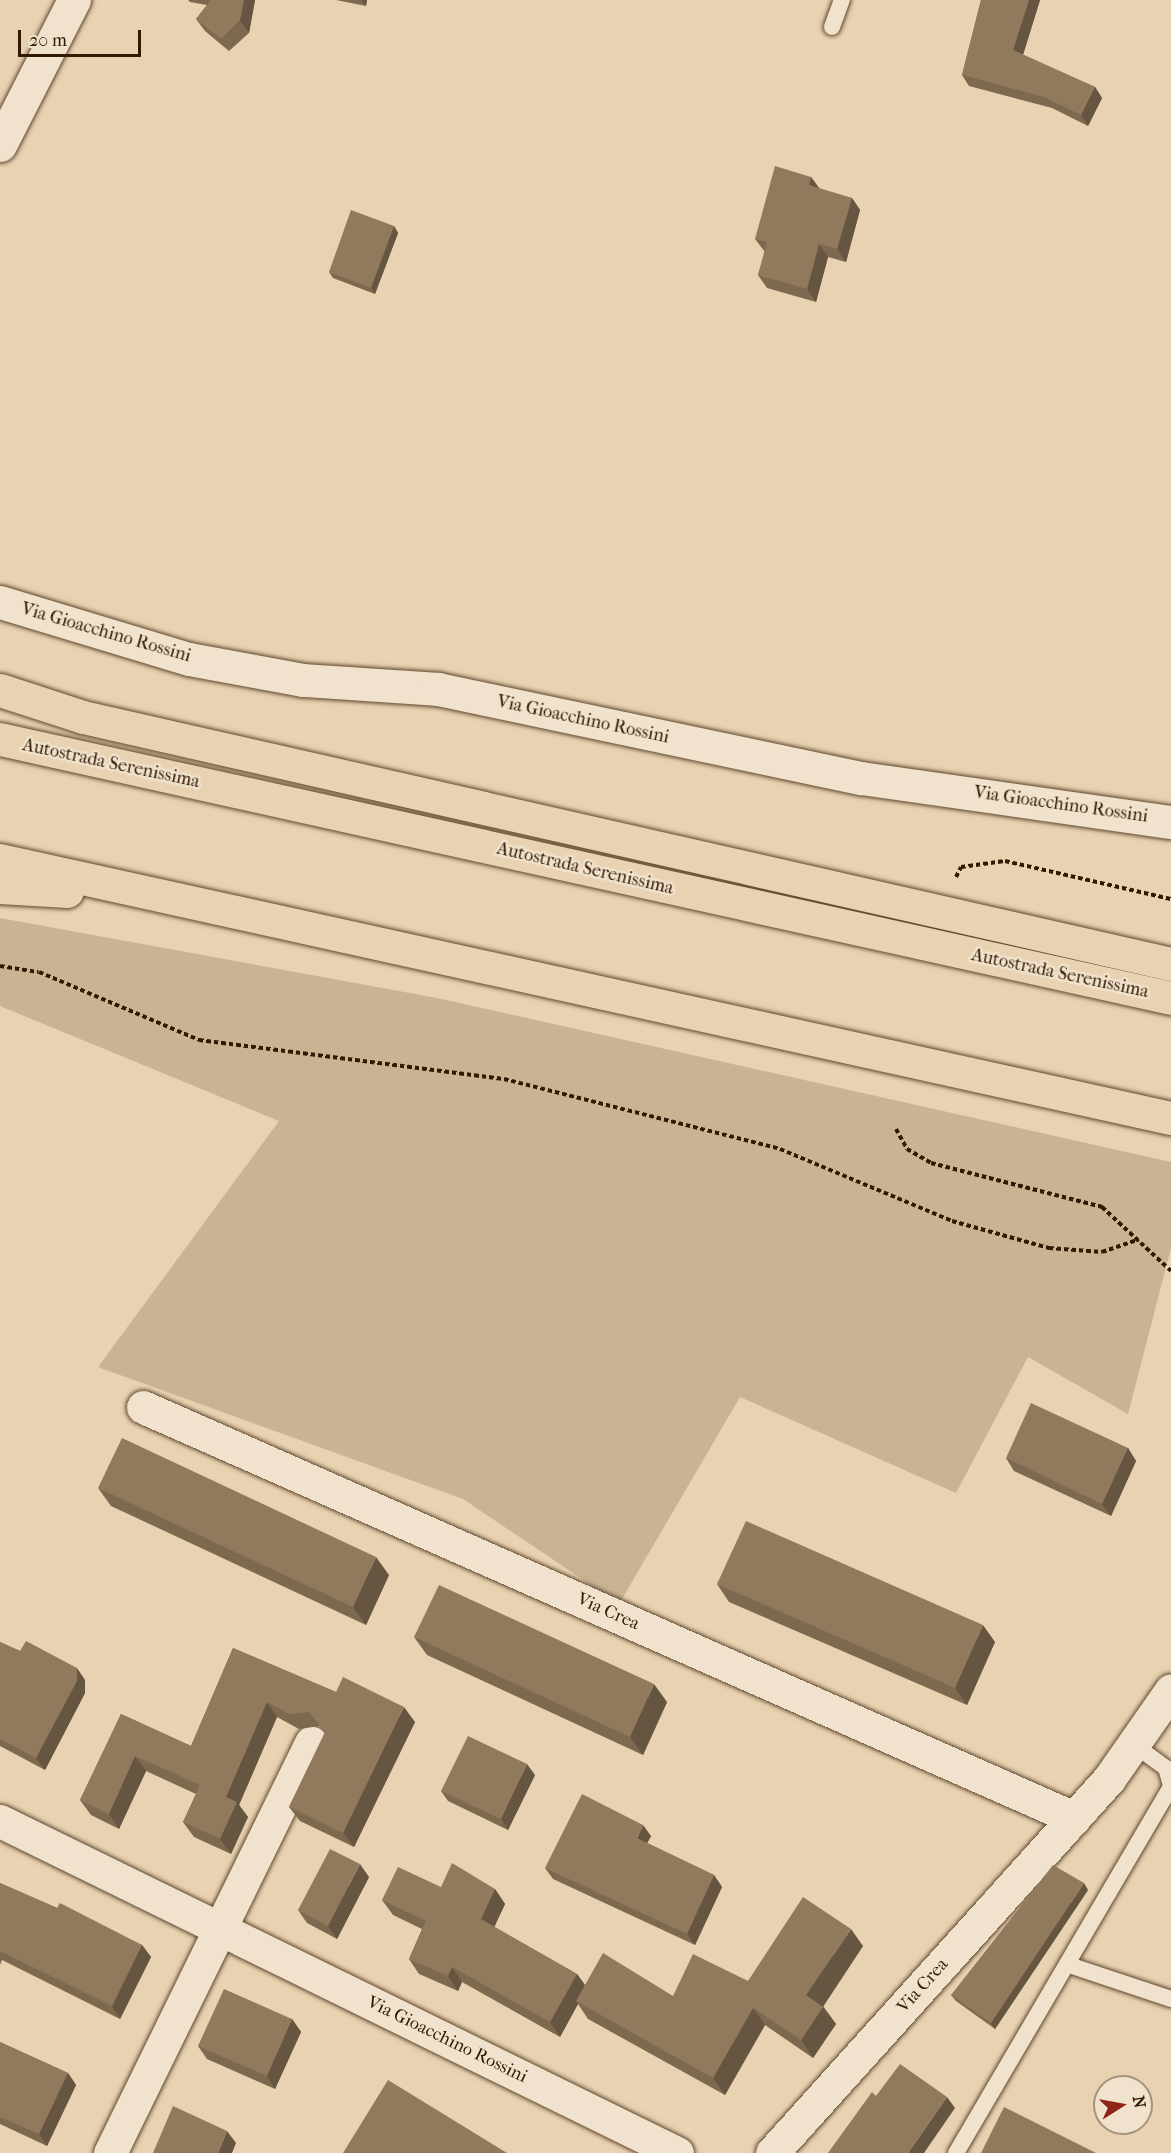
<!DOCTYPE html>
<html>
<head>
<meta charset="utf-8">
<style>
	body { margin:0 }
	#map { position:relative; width:1171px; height:2153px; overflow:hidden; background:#e8d2b1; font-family:"IM FELL French Canon",serif }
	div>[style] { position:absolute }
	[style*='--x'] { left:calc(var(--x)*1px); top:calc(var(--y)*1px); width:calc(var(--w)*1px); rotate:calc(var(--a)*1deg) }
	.green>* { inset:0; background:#c9b393 }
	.path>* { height:4px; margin-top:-2px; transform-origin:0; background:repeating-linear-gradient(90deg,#321903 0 4.5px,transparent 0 7.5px) }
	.roads { filter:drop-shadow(0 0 2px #60472e) drop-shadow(0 0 2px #60472e) }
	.service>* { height:16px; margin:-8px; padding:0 8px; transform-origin:8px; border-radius:8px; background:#f0e2cc }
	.minor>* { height:33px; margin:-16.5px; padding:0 16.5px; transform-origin:16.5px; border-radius:16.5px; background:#f0e2cc }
	.tertiary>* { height:33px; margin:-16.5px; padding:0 16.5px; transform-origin:16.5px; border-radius:16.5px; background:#f0e2cc }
	.motorway>* { height:33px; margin:-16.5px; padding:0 16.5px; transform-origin:16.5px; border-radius:16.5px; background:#e8d2b1 }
	.wall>* { inset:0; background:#7d6850 }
	.shaded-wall>* { inset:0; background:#665541 }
	.building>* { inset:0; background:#91795d }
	span { translate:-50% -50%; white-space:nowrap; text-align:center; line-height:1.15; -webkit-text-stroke:5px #f0e2cc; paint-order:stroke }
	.street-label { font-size:18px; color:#321903 }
	.north { position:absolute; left:1093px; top:2075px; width:60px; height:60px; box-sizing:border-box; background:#f0e2cc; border:2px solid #a4927c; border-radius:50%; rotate:79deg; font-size:16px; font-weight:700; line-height:24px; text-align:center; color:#321903 }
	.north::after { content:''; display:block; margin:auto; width:21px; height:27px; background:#8f2418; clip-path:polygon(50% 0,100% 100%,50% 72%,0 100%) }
	.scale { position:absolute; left:18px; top:30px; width:123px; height:27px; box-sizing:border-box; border:3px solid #321903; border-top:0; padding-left:8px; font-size:18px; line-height:21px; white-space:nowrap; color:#321903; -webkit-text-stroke:4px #f0e2cc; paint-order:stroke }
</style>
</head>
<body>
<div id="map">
	<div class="green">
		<i style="clip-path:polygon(0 918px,437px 998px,1171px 1162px,1171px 1248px,1128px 1414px,1028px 1357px,956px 1493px,740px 1397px,619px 1604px,463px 1499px,98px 1367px,279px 1121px,0 1006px)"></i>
	</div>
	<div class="path">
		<i style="--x:956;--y:877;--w:11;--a:-63"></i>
		<i style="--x:961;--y:867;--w:44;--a:-7.8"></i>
		<i style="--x:1005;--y:861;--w:170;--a:12.9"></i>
		<i style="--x:0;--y:966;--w:39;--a:9"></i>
		<i style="--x:39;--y:972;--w:174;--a:23"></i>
		<i style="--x:199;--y:1040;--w:307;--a:7.3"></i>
		<i style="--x:504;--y:1079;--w:285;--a:14.2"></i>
		<i style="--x:780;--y:1149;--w:186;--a:22.7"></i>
		<i style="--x:952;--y:1221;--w:101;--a:15.6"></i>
		<i style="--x:1049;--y:1248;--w:53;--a:4.3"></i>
		<i style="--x:1102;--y:1252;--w:39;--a:-19"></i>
		<i style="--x:896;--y:1129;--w:23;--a:61"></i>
		<i style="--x:907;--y:1149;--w:28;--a:30"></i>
		<i style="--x:931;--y:1163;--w:177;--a:14.4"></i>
		<i style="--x:1102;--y:1207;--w:94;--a:42.8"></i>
	</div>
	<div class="roads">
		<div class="service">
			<i style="--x:832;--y:27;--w:29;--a:-70"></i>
			<i style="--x:1133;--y:1744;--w:41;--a:36"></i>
			<i style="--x:1166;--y:1768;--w:19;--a:74"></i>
			<i style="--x:1069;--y:1965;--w:108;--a:18.4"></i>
			<i style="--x:956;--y:2153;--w:424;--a:-59.6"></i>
		</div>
		<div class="minor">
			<i style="--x:0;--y:145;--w:163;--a:-63"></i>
			<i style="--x:0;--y:602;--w:197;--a:16.8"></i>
			<i style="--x:189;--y:659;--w:116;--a:10.4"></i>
			<i style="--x:303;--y:680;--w:135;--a:3.8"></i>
			<i style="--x:438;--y:689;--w:432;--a:11.9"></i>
			<i style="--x:861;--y:778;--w:313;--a:8.1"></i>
			<i style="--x:143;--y:1407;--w:1018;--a:23.82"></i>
			<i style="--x:0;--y:1821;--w:754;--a:26.12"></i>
			<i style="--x:110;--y:2153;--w:457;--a:-63.9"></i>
		</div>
		<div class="tertiary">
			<i style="--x:772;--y:2153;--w:503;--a:-47.98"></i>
			<i style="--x:1109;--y:1779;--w:108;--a:-55.1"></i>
		</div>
		<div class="motorway">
			<i style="--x:0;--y:690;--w:87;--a:18"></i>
			<i style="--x:83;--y:717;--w:1116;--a:12.79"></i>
			<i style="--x:0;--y:739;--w:1199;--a:12.47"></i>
			<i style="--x:0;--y:860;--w:1199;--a:12.43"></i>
			<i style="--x:0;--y:887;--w:67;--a:3.4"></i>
		</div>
	</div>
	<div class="wall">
		<i style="clip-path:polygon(188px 0,255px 0,249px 33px,229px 51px,205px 31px,196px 19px,207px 5px,190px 2px)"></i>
		<i style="clip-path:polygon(336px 0,367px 0,366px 6px)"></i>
		<i style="clip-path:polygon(981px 0,1040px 0,1023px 55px,1095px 87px,1102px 98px,1088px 126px,1052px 108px,969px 86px,962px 75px)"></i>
		<i style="clip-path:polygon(811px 177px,819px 189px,852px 198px,860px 210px,846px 262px,828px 257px,816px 302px,767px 288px,758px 275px,765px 252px,755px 239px)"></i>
		<i style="clip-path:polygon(394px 226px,398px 233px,375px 294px,333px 278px,329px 272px)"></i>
		<i style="clip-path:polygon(1128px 1448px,1136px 1461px,1111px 1516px,1014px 1471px,1006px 1458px)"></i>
		<i style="clip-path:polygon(98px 1488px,389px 1575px,366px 1625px,111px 1506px)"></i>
		<i style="clip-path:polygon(717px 1584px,995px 1642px,967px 1705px,729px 1602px)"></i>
		<i style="clip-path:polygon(414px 1637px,667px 1702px,643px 1755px,427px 1655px)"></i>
		<i style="clip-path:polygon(0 1642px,85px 1680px,85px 1693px,45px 1770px,0 1746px)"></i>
		<i style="clip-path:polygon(233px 1648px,336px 1692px,415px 1722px,354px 1847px,300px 1821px,289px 1807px,325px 1733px,320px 1726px,299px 1729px,277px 1717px,239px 1805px,248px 1817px,231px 1854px,194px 1837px,183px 1822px,196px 1794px,146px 1771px,119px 1829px,91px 1815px,80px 1800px,121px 1714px,191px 1746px)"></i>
		<i style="clip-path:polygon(535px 1775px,508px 1830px,448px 1801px,441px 1791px)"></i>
		<i style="clip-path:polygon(651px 1836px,647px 1843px,714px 1875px,722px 1887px,695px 1945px,553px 1879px,545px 1868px)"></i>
		<i style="clip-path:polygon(369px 1877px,337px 1939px,307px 1923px,298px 1910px)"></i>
		<i style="clip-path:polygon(0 1883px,142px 1945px,151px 1957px,120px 2019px,2px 1960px,0 1965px)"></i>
		<i style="clip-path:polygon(441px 1887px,495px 1889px,505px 1904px,494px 1927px,577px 1974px,585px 1985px,673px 1996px,748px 1981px,863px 1946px,823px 2006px,836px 2024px,813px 2058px,765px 2025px,725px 2095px,588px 2019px,578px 2004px,560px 2037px,462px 1982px,458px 1991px,419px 1974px,409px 1959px,422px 1929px,393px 1915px,382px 1900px)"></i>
		<i style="clip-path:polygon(1088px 1890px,995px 2029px,956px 2001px,951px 1995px)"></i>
		<i style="clip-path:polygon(292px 2019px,301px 2032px,275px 2089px,207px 2059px,198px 2046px)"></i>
		<i style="clip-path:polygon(0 2042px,68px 2073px,76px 2085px,47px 2146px,0 2124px)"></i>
	</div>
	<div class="shaded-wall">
		<i style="clip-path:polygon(244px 0,255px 0,249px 33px,240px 20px)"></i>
		<i style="clip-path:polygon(361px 0,367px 0,366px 6px)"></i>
		<i style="clip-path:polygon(1029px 0,1040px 0,1021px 61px,1013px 50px)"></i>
		<i style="clip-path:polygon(1095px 87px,1102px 98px,1088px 126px,1081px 115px)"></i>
		<i style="clip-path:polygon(811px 177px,820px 189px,809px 185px)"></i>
		<i style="clip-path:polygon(852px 198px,860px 210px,846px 262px,837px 249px)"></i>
		<i style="clip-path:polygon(394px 226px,398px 233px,375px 294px,371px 288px)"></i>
		<i style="clip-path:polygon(819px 244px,828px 257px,816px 302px,807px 289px)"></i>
		<i style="clip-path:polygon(1128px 1448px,1136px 1461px,1111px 1516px,1102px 1504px)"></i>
		<i style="clip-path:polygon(376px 1557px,389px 1575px,366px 1625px,353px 1607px)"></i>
		<i style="clip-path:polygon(983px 1625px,995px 1642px,967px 1705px,955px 1688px)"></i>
		<i style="clip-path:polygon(77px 1668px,85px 1680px,85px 1693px,45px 1770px,36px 1758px)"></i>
		<i style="clip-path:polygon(654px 1684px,667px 1702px,643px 1755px,630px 1737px)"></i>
		<i style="clip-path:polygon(267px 1702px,277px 1717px,239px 1805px,248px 1817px,231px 1854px,220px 1839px,226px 1797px)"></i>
		<i style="clip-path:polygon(404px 1707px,415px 1722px,354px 1847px,343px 1833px)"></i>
		<i style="clip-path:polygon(135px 1756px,146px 1771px,119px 1829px,109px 1814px)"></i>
		<i style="clip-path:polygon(527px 1764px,535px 1775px,508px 1830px,501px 1819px)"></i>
		<i style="clip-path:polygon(643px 1825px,651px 1836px,644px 1849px,637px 1838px)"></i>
		<i style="clip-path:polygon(360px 1864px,369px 1877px,337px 1939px,328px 1926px)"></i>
		<i style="clip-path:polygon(714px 1875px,722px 1887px,695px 1945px,687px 1934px)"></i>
		<i style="clip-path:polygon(1084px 1883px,1088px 1890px,995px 2029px,991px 2023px)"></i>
		<i style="clip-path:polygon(495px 1889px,505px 1904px,491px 1934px,481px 1919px)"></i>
		<i style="clip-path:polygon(851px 1929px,863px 1946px,819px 2013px,806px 1995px)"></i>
		<i style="clip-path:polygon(142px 1945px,151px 1957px,120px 2019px,112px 2006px)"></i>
		<i style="clip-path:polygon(452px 1967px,462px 1982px,458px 1991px,448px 1976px)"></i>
		<i style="clip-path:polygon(577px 1974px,587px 1988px,576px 2001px,578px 2004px,560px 2037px,550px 2022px)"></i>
		<i style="clip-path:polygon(823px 2007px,836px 2024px,813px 2058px,801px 2040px)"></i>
		<i style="clip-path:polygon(753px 2008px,765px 2025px,725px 2095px,713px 2078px)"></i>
		<i style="clip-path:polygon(292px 2019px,301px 2032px,275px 2089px,267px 2076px)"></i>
		<i style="clip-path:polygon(68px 2073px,76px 2085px,47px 2146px,39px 2134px)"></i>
		<i style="clip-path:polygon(947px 2097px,955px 2108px,924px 2153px,908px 2153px)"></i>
		<i style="clip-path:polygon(227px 2131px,236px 2143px,232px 2153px,218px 2153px)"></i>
	</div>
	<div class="building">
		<i style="clip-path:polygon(211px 0,244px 0,240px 20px,221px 39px,196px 19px)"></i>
		<i style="clip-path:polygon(981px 0,1029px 0,1013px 50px,1095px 87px,1081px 115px,1044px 97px,962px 75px)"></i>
		<i style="clip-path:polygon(775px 166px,811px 177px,809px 185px,852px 198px,837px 249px,819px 244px,807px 289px,758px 275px,767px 242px,755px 239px)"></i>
		<i style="clip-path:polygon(351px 210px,394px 226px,371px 288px,329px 272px)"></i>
		<i style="clip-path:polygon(1031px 1403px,1128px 1448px,1102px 1504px,1006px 1458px)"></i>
		<i style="clip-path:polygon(122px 1438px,376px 1557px,353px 1607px,98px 1488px)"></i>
		<i style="clip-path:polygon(746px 1521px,983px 1625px,955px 1688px,717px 1584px)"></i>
		<i style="clip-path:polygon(439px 1585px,654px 1684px,630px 1737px,414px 1637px)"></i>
		<i style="clip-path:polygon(26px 1641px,77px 1668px,77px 1681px,36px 1758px,0 1739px,0 1642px,20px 1651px)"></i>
		<i style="clip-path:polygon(233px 1648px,336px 1692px,343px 1677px,404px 1707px,343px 1833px,289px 1807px,325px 1732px,309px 1712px,289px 1714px,267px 1702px,226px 1797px,237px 1802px,220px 1839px,183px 1822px,200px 1785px,135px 1756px,109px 1814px,80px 1800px,121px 1714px,191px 1746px)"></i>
		<i style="clip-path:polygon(468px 1736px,527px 1764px,501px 1819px,441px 1791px)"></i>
		<i style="clip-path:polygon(582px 1794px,643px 1825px,637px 1838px,714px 1875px,687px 1934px,545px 1868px)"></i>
		<i style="clip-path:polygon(330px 1849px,360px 1864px,328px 1926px,298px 1910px)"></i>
		<i style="clip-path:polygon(452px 1863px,495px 1889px,481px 1919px,577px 1974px,550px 2022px,452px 1967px,448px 1976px,409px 1959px,426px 1921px,382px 1900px,398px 1867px,441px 1887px)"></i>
		<i style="clip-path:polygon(1053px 1865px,1084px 1883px,991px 2023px,951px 1995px)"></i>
		<i style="clip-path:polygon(0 1883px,57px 1908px,60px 1903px,142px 1945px,112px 2006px,0 1951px)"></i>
		<i style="clip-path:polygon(803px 1897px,851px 1929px,806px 1995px,823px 2007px,801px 2040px,753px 2008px,713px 2078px,576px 2001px,603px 1953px,673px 1996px,693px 1954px,748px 1981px)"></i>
		<i style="clip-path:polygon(224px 1989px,292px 2019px,267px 2076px,198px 2046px)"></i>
		<i style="clip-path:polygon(0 2042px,68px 2073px,39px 2134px,0 2117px)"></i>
		<i style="clip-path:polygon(900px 2064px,947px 2097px,908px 2153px,828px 2153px,872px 2092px,876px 2096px)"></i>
		<i style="clip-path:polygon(388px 2080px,507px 2153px,343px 2153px)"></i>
		<i style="clip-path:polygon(173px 2106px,227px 2131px,218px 2153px,153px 2153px)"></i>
		<i style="clip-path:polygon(1004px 2107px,1096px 2153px,981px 2153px)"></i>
	</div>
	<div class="street-label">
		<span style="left:106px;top:633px;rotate:16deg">Via Gioacchino Rossini</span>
		<span style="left:583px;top:720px;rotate:12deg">Via Gioacchino Rossini</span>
		<span style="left:111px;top:764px;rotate:12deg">Autostrada Serenissima</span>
		<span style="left:1061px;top:805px;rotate:8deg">Via Gioacchino Rossini</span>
		<span style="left:585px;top:869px;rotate:13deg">Autostrada Serenissima</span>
		<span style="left:1060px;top:974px;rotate:12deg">Autostrada Serenissima</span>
		<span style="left:608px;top:1612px;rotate:24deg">Via Crea</span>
		<span style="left:923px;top:1986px;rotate:-48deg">Via Crea</span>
		<span style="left:447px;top:2040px;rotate:26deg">Via Gioacchino Rossini</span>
	</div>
	<div class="north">N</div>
	<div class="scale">20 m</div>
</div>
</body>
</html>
